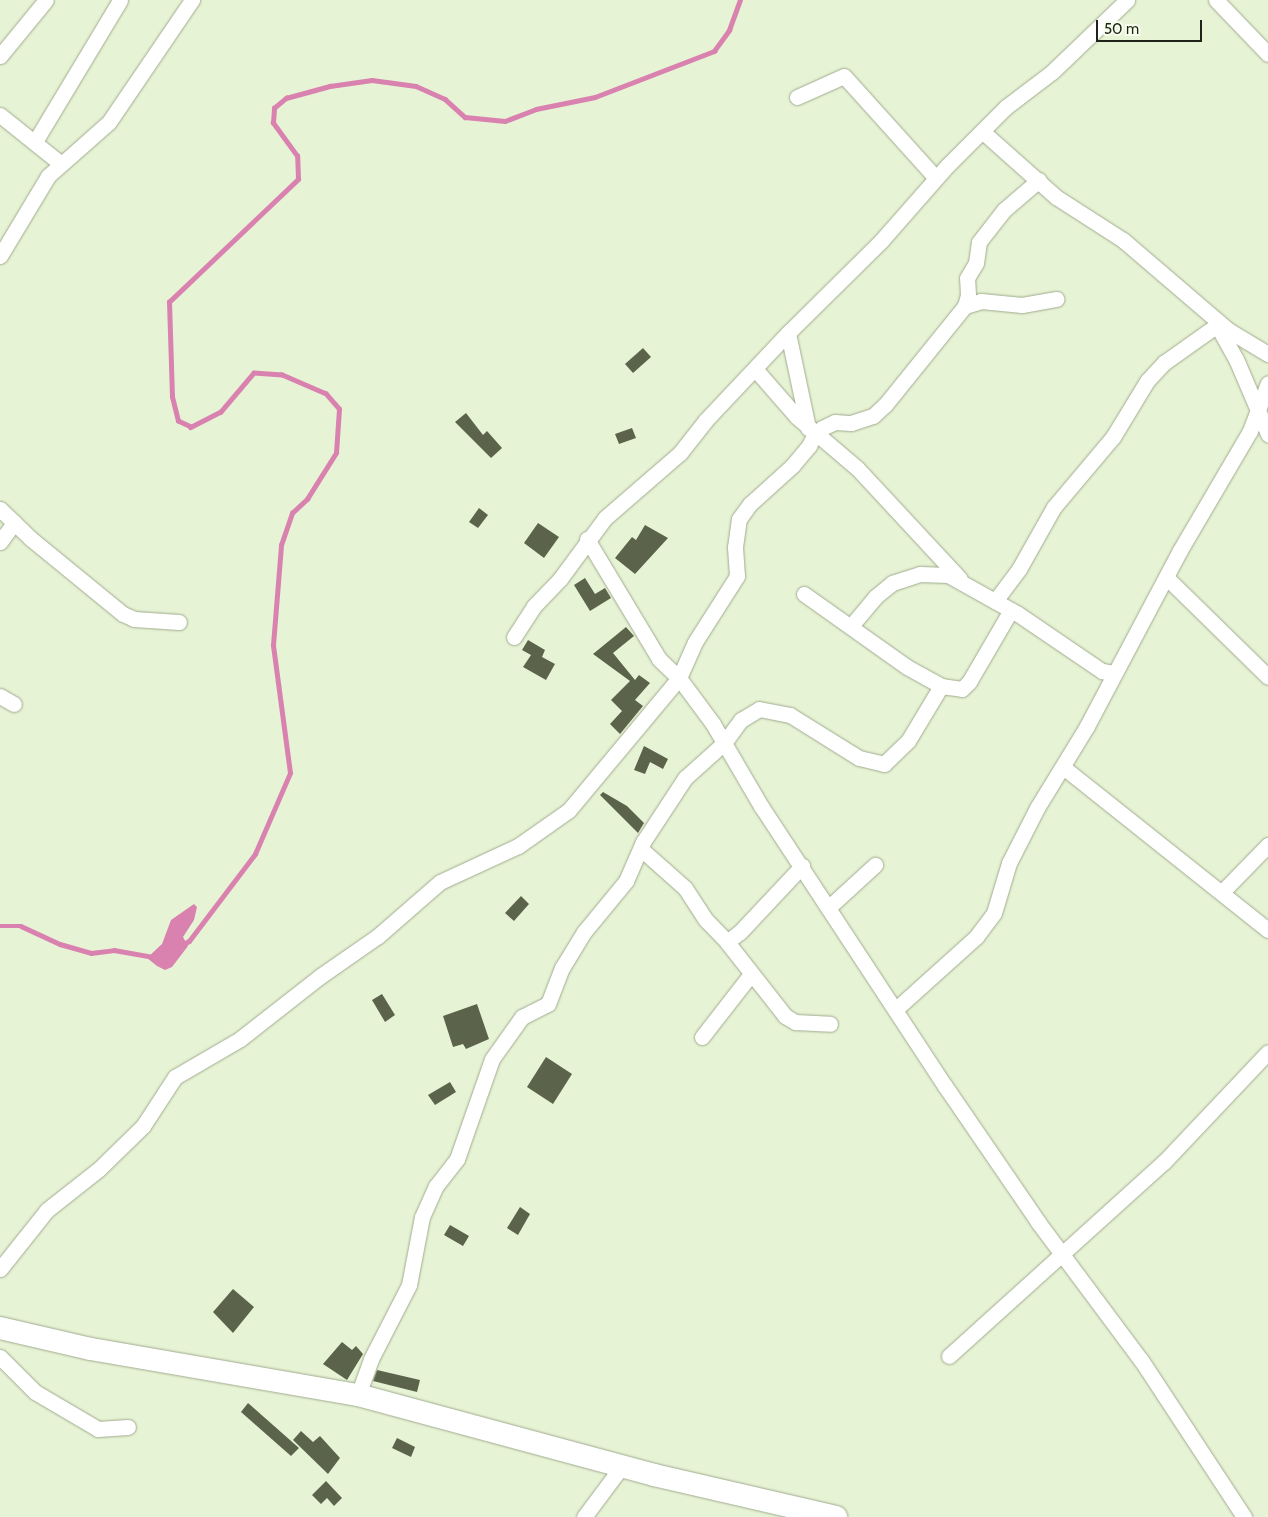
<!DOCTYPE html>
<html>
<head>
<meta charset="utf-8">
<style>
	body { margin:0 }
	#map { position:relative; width:1268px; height:1517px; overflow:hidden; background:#e7f3d5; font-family:Cabin,sans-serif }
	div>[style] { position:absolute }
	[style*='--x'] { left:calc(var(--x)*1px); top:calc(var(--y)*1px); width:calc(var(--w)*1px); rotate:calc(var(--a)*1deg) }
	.water>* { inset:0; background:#d982b0 }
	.stream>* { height:4.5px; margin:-2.25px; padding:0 2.25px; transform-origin:2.25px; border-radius:2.25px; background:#d982b0 }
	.building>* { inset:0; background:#5b644b }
	.roads { filter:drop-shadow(0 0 1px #a0ab8f) drop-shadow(0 0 1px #a0ab8f) }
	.street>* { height:15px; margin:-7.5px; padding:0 7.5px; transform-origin:7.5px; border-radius:7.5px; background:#fff }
	.secondary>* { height:22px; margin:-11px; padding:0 11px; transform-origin:11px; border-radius:11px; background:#fff }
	span { translate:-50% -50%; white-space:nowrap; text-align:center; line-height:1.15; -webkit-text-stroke:5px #f7feec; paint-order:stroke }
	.scale { position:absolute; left:1096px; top:20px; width:106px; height:22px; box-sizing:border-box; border:2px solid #1f2319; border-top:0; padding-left:6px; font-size:15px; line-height:18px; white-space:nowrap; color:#1f2319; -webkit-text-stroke:4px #f7feec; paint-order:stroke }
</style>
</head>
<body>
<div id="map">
	<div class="water">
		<i style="clip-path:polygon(194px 904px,197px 907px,194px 920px,183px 937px,188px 946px,172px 967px,165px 970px,157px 966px,147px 958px,162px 944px,171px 920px)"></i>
	</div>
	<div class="stream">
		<i style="--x:0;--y:926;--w:21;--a:0"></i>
		<i style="--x:21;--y:926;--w:43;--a:24.8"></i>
		<i style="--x:60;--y:944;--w:32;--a:16"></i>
		<i style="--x:91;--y:953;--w:23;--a:-7"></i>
		<i style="--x:114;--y:950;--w:39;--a:10"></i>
		<i style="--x:182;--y:945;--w:8;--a:-30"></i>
		<i style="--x:189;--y:941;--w:109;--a:-52.8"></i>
		<i style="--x:255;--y:854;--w:88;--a:-66.6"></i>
		<i style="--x:290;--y:773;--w:129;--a:-97.6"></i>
		<i style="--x:273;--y:645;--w:100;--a:-85.4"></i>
		<i style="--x:281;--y:545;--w:34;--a:-71"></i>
		<i style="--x:292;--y:513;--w:21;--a:-43"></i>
		<i style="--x:307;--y:499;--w:54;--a:-57.8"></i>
		<i style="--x:336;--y:453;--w:44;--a:-86.1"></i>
		<i style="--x:339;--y:409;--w:20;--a:-131"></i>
		<i style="--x:326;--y:394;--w:48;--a:-156.6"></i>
		<i style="--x:282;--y:375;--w:28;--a:-176"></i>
		<i style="--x:254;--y:373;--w:51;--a:130.2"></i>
		<i style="--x:221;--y:412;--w:34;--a:153"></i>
		<i style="--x:191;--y:427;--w:14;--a:-155"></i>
		<i style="--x:178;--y:421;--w:25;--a:-104"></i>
		<i style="--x:172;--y:397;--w:95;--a:-91.8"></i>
		<i style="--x:169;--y:302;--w:178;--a:-43.6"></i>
		<i style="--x:298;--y:179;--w:23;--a:-92"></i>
		<i style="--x:297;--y:156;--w:41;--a:-126"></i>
		<i style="--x:273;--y:123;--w:15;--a:-86"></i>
		<i style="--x:274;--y:108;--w:16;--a:-40"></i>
		<i style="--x:286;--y:98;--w:46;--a:-15.3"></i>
		<i style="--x:330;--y:86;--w:42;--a:-8.1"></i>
		<i style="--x:372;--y:80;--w:44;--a:7.8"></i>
		<i style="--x:416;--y:86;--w:32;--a:24"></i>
		<i style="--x:445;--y:99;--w:27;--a:42"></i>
		<i style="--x:465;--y:117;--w:40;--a:5.7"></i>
		<i style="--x:505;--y:121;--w:33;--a:-21"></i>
		<i style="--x:536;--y:109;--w:60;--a:-11.5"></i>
		<i style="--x:595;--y:97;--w:128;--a:-21.1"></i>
		<i style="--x:714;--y:51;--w:26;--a:-54"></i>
		<i style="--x:729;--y:30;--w:32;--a:-70"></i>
	</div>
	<div class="building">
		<i style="clip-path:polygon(643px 348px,651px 357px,633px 373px,625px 364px)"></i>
		<i style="clip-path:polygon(466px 413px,483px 435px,487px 431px,502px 448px,491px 458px,455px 422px)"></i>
		<i style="clip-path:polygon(632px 428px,636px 438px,619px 444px,615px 434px)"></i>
		<i style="clip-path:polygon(479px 508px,488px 515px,478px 528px,469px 522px)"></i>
		<i style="clip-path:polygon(538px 523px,559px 537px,544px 558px,524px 543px)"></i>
		<i style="clip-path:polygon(645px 525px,668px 538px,635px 574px,615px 558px,632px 537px,636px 540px)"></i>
		<i style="clip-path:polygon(585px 578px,595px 594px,605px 588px,611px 598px,590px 611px,574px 585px)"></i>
		<i style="clip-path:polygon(626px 627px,634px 636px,613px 653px,635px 680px,639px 675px,650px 683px,635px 700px,643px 706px,620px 734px,610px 724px,622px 711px,611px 700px,630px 681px,593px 654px)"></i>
		<i style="clip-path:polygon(528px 640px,545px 650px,542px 657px,555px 664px,546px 680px,523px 667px,531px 655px,522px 650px)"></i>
		<i style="clip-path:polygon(644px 746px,668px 759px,663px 769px,650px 762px,645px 774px,634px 770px)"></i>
		<i style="clip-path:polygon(603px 792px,627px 806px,644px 823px,638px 833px,600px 795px)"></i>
		<i style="clip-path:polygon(521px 896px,529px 904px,514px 921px,505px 913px)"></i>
		<i style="clip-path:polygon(382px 994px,395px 1015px,385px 1022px,372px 1000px)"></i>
		<i style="clip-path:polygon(477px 1004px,489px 1039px,466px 1049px,463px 1044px,453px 1047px,443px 1016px)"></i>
		<i style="clip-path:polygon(546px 1057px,572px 1074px,553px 1104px,527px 1087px)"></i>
		<i style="clip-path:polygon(450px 1082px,456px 1092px,435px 1105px,428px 1095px)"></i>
		<i style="clip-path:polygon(520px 1207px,530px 1214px,518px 1235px,507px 1228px)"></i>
		<i style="clip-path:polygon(450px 1225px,469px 1236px,463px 1246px,444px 1235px)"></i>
		<i style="clip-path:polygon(233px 1289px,254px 1307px,233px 1333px,213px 1312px)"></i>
		<i style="clip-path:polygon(342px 1342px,352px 1350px,356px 1346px,363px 1354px,347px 1380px,323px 1364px)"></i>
		<i style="clip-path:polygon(377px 1370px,420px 1380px,417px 1392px,373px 1381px)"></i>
		<i style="clip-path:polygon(248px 1403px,299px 1448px,291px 1456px,241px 1412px)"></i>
		<i style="clip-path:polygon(301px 1431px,313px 1442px,320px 1436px,340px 1458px,328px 1474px,293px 1440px)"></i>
		<i style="clip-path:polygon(397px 1438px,415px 1447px,411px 1457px,392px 1448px)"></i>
		<i style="clip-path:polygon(326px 1481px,342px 1498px,334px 1506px,327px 1498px,321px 1504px,312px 1495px)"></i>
	</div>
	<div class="roads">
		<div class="street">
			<i style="--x:1216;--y:0;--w:75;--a:46.1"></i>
			<i style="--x:0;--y:56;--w:72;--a:-50.6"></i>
			<i style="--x:797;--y:97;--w:51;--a:-24.1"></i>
			<i style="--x:844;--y:76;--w:137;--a:48"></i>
			<i style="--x:0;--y:115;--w:77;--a:38.7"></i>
			<i style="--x:983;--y:132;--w:98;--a:41.7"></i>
			<i style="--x:1056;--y:197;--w:80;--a:32.7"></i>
			<i style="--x:1123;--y:240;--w:138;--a:40.6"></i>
			<i style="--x:1228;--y:330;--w:47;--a:31"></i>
			<i style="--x:36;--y:140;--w:163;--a:-59"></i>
			<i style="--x:0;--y:256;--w:93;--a:-59"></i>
			<i style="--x:48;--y:176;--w:81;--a:-41.5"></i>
			<i style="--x:109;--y:122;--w:148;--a:-55.8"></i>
			<i style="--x:965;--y:306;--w:17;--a:-17"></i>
			<i style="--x:981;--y:301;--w:41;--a:5.6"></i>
			<i style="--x:1022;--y:305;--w:35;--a:-10"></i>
			<i style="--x:1217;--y:325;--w:39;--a:61"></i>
			<i style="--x:1236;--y:359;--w:82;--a:66.9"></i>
			<i style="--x:788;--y:333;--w:97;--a:78.1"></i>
			<i style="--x:756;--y:370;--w:62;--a:48.9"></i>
			<i style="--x:797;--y:417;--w:79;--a:40.4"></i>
			<i style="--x:857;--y:468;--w:151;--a:47.1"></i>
			<i style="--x:817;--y:436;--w:9;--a:-58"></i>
			<i style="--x:822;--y:428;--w:14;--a:-25"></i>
			<i style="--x:835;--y:422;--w:16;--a:4"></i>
			<i style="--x:851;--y:423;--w:23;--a:-18"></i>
			<i style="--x:873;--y:416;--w:16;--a:-43"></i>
			<i style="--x:885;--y:405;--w:127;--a:-51.1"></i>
			<i style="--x:965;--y:306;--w:11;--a:-75"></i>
			<i style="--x:968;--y:295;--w:17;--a:-93"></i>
			<i style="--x:967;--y:278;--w:17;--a:-59"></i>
			<i style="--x:976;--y:263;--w:21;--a:-82"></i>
			<i style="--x:979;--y:242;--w:41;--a:-52"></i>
			<i style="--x:1004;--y:210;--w:46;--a:-40.6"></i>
			<i style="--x:0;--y:509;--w:42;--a:44"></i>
			<i style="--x:30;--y:538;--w:120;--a:39.3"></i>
			<i style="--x:123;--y:614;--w:12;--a:24"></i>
			<i style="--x:134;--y:619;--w:45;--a:3.8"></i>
			<i style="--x:587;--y:539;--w:140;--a:59"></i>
			<i style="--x:659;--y:659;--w:28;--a:44"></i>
			<i style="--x:679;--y:678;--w:57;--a:53.5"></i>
			<i style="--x:713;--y:724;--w:95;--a:59.7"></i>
			<i style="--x:761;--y:806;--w:335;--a:56.7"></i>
			<i style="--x:945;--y:1086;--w:165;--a:55.6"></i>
			<i style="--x:1038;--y:1222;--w:172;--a:53.3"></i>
			<i style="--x:1141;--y:1360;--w:188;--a:56.7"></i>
			<i style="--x:0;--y:542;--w:24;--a:-54"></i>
			<i style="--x:1167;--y:578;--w:141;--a:44.4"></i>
			<i style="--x:804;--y:594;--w:126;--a:35.3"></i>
			<i style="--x:907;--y:667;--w:39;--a:29"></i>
			<i style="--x:941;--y:686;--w:21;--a:8"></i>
			<i style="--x:962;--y:689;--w:10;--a:-45"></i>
			<i style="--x:969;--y:682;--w:83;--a:-59.7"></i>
			<i style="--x:995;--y:601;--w:40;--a:-53"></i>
			<i style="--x:1019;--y:569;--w:71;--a:-60.6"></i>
			<i style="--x:1054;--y:507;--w:92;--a:-49.9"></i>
			<i style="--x:1113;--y:437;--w:66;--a:-58.7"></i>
			<i style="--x:1147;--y:381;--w:26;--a:-47"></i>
			<i style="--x:1165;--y:362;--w:67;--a:-35.3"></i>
			<i style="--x:851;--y:626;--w:38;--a:-50"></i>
			<i style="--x:875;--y:597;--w:22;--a:-39"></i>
			<i style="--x:892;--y:583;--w:29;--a:-18"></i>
			<i style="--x:920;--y:574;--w:28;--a:2"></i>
			<i style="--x:948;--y:575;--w:80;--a:29.1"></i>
			<i style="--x:1018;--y:614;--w:102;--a:34.2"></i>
			<i style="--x:1102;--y:671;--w:12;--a:9"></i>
			<i style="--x:514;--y:637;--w:37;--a:-57"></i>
			<i style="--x:534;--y:606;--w:37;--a:-46"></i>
			<i style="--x:560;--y:579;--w:76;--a:-53.6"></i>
			<i style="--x:605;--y:518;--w:99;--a:-40.9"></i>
			<i style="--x:680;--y:453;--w:42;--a:-51.8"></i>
			<i style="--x:706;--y:420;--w:120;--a:-46.7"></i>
			<i style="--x:788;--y:333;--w:131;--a:-44.7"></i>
			<i style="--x:881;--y:241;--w:100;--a:-48.7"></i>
			<i style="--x:947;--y:166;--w:83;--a:-45"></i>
			<i style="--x:1006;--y:107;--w:58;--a:-37.3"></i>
			<i style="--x:1052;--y:72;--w:104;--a:-43.8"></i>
			<i style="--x:0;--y:696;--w:16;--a:30"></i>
			<i style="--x:1063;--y:767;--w:262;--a:38.5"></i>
			<i style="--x:641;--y:849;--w:59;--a:41.6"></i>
			<i style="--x:685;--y:888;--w:38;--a:57"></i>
			<i style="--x:706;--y:920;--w:30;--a:46"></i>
			<i style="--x:727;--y:942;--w:94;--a:51.9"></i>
			<i style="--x:785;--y:1016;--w:12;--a:31"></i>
			<i style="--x:795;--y:1022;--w:35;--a:3"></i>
			<i style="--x:1222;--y:892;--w:66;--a:-45.6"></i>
			<i style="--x:828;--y:908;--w:64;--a:-42.5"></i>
			<i style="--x:727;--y:942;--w:16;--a:-38"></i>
			<i style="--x:740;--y:932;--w:91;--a:-46.8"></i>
			<i style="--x:896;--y:1009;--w:108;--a:-42"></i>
			<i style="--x:976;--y:937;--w:30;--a:-53"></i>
			<i style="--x:994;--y:913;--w:52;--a:-73.3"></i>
			<i style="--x:1009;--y:863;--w:62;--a:-63"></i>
			<i style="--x:1037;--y:808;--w:96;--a:-58.6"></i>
			<i style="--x:1087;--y:726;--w:197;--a:-62.1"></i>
			<i style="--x:1179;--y:552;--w:140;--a:-59.6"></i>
			<i style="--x:1250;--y:431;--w:51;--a:-69.4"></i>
			<i style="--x:702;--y:1037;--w:80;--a:-52.1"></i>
			<i style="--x:0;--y:1269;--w:75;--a:-51.5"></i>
			<i style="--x:47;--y:1210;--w:66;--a:-38.3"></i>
			<i style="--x:99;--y:1169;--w:62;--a:-44.3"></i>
			<i style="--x:143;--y:1126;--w:59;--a:-56.9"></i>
			<i style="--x:175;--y:1077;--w:75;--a:-30.3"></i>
			<i style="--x:240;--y:1039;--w:100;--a:-38.1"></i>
			<i style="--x:319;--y:977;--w:72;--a:-34.8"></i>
			<i style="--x:378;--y:936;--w:82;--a:-41.1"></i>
			<i style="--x:440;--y:882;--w:86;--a:-24.8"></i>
			<i style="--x:518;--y:846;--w:62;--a:-35.2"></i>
			<i style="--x:569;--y:810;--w:172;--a:-50.2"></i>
			<i style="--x:679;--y:678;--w:39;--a:-66"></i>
			<i style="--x:695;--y:642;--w:78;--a:-57.5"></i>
			<i style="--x:737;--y:576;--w:29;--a:-94"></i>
			<i style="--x:735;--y:547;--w:28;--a:-82"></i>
			<i style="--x:739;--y:519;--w:19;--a:-54"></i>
			<i style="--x:750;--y:504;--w:57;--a:-42.1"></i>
			<i style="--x:792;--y:466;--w:26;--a:-50"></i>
			<i style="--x:809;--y:446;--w:14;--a:-65"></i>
			<i style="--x:949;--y:1356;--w:290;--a:-42.1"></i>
			<i style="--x:1164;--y:1162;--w:151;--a:-46.6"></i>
			<i style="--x:0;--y:1357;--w:49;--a:45"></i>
			<i style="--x:35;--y:1392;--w:73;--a:30.4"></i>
			<i style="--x:98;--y:1429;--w:30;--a:-4"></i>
			<i style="--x:358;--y:1395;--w:38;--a:-70"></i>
			<i style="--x:371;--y:1359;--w:83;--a:-62.8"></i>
			<i style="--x:409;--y:1285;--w:69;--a:-79.2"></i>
			<i style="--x:422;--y:1217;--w:34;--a:-66"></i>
			<i style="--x:436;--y:1186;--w:34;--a:-52"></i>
			<i style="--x:457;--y:1159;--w:106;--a:-70.7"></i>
			<i style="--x:492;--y:1059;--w:52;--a:-54.5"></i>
			<i style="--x:522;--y:1017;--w:29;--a:-27"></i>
			<i style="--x:548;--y:1004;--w:39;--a:-69"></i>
			<i style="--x:562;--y:968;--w:42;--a:-58.6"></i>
			<i style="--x:584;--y:932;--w:66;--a:-50.5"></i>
			<i style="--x:626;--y:881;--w:43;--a:-66.4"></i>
			<i style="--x:643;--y:842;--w:77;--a:-56.7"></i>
			<i style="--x:685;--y:778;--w:52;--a:-41.9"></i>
			<i style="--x:724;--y:743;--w:29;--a:-54"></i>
			<i style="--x:741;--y:720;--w:21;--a:-31"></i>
			<i style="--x:759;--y:709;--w:32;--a:11"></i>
			<i style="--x:790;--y:715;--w:81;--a:31.9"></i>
			<i style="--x:859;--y:758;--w:26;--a:13"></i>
			<i style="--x:884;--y:764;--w:33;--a:-44"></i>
			<i style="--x:908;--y:741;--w:64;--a:-59"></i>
			<i style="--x:584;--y:1517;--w:64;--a:-53.3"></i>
		</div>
		<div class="secondary">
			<i style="--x:0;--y:1328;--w:93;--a:13"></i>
			<i style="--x:91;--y:1349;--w:271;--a:9.8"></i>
			<i style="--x:358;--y:1395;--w:307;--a:15.1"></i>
			<i style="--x:654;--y:1475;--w:187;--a:13"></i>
		</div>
	</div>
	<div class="scale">50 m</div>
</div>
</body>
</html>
